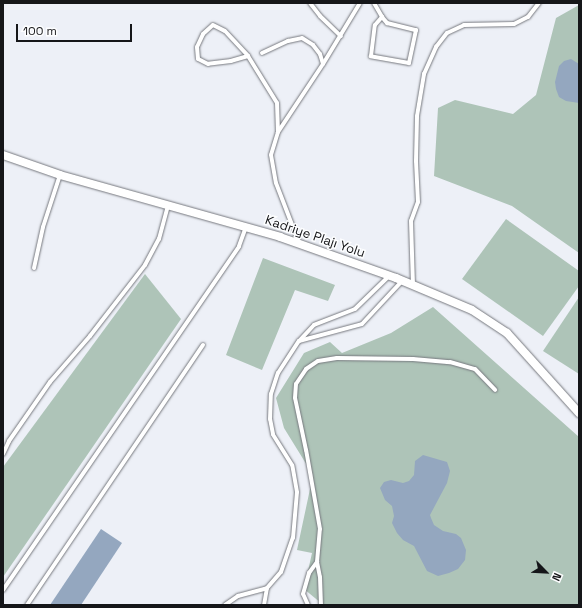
<!DOCTYPE html>
<html>
<head>
<meta charset="utf-8">
<style>
	body { margin:0 }
	#map { position:relative; width:582px; height:608px; overflow:hidden; background:#edf0f7; font-family:"Space Grotesk",sans-serif }
	div>[style] { position:absolute }
	[style*='--x'] { left:calc(var(--x)*1px); top:calc(var(--y)*1px); width:calc(var(--w)*1px); rotate:calc(var(--a)*1deg) }
	.green>* { inset:0; background:#aec4b8 }
	.water>* { inset:0; background:#94a7bf }
	.roads { filter:drop-shadow(0 0 1px #76787e) drop-shadow(0 0 1px #76787e) }
	.service>* { height:4px; margin:-2px; padding:0 2px; transform-origin:2px; border-radius:2px; background:#fff }
	.minor>* { height:8px; margin:-4px; padding:0 4px; transform-origin:4px; border-radius:4px; background:#fff }
	span { translate:-50% -50%; white-space:nowrap; text-align:center; line-height:1.15; -webkit-text-stroke:3px #fdfeff; paint-order:stroke }
	.street-label { font-size:13px; color:#151619 }
	.frame { position:absolute; inset:0; border:4px solid #151619; pointer-events:none }
	.north { position:absolute; left:526px; top:552px; width:40px; height:40px; -webkit-text-stroke:3px #fdfeff; paint-order:stroke; rotate:114deg; font-size:11px; font-weight:700; line-height:16px; text-align:center; color:#151619 }
	.north::after { content:''; display:block; margin:auto; width:14px; height:18px; background:#151619; clip-path:polygon(50% 0,100% 100%,50% 72%,0 100%) }
	.scale { position:absolute; left:16px; top:24px; width:116px; height:18px; box-sizing:border-box; border:2px solid #151619; border-top:0; padding-left:5px; font-size:12px; line-height:14px; white-space:nowrap; color:#151619; -webkit-text-stroke:3px #fdfeff; paint-order:stroke }
</style>
</head>
<body>
<div id="map">
	<div class="green">
		<i style="clip-path:polygon(579px 5px,579px 253px,512px 206px,434px 176px,438px 108px,455px 100px,513px 114px,536px 95px,556px 18px)"></i>
		<i style="clip-path:polygon(506px 219px,579px 271px,579px 286px,543px 336px,462px 279px)"></i>
		<i style="clip-path:polygon(263px 258px,335px 285px,328px 301px,295px 290px,262px 370px,226px 355px)"></i>
		<i style="clip-path:polygon(145px 274px,181px 319px,3px 577px,3px 467px)"></i>
		<i style="clip-path:polygon(579px 297px,579px 374px,543px 351px)"></i>
		<i style="clip-path:polygon(433px 307px,579px 437px,579px 605px,320px 605px,321px 603px,304px 589px,312px 553px,297px 550px,313px 475px,284px 428px,276px 398px,304px 353px,330px 342px,342px 353px,391px 333px)"></i>
	</div>
	<div class="water">
		<i style="clip-path:polygon(571px 59px,579px 64px,579px 103px,566px 101px,559px 97px,556px 89px,555px 82px,559px 66px,564px 61px)"></i>
		<i style="clip-path:polygon(423px 455px,447px 462px,450px 471px,447px 483px,430px 515px,431px 518px,434px 525px,443px 531px,456px 534px,461px 538px,466px 550px,465px 560px,458px 569px,449px 573px,438px 576px,427px 571px,414px 546px,403px 540px,397px 533px,392px 523px,394px 516px,392px 506px,385px 500px,380px 488px,384px 482px,391px 480px,403px 483px,409px 481px,414px 475px,415px 461px)"></i>
		<i style="clip-path:polygon(101px 529px,122px 543px,81px 605px,50px 605px)"></i>
	</div>
	<div class="roads">
		<div class="service">
			<i style="--x:310;--y:3;--w:16;--a:52"></i>
			<i style="--x:320;--y:16;--w:29;--a:44"></i>
			<i style="--x:374;--y:3;--w:16;--a:60"></i>
			<i style="--x:382;--y:17;--w:8;--a:50"></i>
			<i style="--x:387;--y:23;--w:30;--a:14"></i>
			<i style="--x:416;--y:30;--w:34;--a:102"></i>
			<i style="--x:409;--y:63;--w:39;--a:-170"></i>
			<i style="--x:371;--y:56;--w:31;--a:-83"></i>
			<i style="--x:375;--y:25;--w:11;--a:-49"></i>
			<i style="--x:262;--y:53;--w:29;--a:-25"></i>
			<i style="--x:288;--y:41;--w:14;--a:-12"></i>
			<i style="--x:302;--y:38;--w:13;--a:32"></i>
			<i style="--x:313;--y:45;--w:11;--a:52"></i>
			<i style="--x:320;--y:54;--w:10;--a:73"></i>
			<i style="--x:323;--y:64;--w:82;--a:123.5"></i>
			<i style="--x:278;--y:132;--w:24;--a:107"></i>
			<i style="--x:271;--y:155;--w:28;--a:80"></i>
			<i style="--x:276;--y:183;--w:64;--a:69"></i>
			<i style="--x:248;--y:56;--w:18;--a:164"></i>
			<i style="--x:231;--y:61;--w:23;--a:173"></i>
			<i style="--x:208;--y:64;--w:11;--a:-153"></i>
			<i style="--x:198;--y:59;--w:12;--a:-95"></i>
			<i style="--x:197;--y:47;--w:14;--a:-65"></i>
			<i style="--x:203;--y:34;--w:13;--a:-42"></i>
			<i style="--x:213;--y:25;--w:13;--a:27"></i>
			<i style="--x:225;--y:31;--w:34;--a:47"></i>
			<i style="--x:248;--y:56;--w:55;--a:58.3"></i>
			<i style="--x:277;--y:103;--w:28;--a:88"></i>
			<i style="--x:323;--y:64;--w:71;--a:-58.8"></i>
			<i style="--x:34;--y:268;--w:42;--a:-77.6"></i>
			<i style="--x:43;--y:227;--w:55;--a:-71.9"></i>
			<i style="--x:389;--y:276;--w:47;--a:135.9"></i>
			<i style="--x:355;--y:309;--w:44;--a:158.7"></i>
			<i style="--x:314;--y:325;--w:22;--a:133"></i>
			<i style="--x:299;--y:341;--w:65;--a:-15.1"></i>
			<i style="--x:362;--y:324;--w:59;--a:-47.1"></i>
			<i style="--x:413;--y:285;--w:64;--a:-91.8"></i>
			<i style="--x:411;--y:221;--w:20;--a:-70"></i>
			<i style="--x:418;--y:202;--w:41;--a:-92.8"></i>
			<i style="--x:416;--y:161;--w:45;--a:-88.7"></i>
			<i style="--x:417;--y:116;--w:43;--a:-80.5"></i>
			<i style="--x:424;--y:74;--w:30;--a:-66"></i>
			<i style="--x:436;--y:47;--w:18;--a:-52"></i>
			<i style="--x:447;--y:33;--w:19;--a:-25"></i>
			<i style="--x:464;--y:25;--w:50;--a:-1.1"></i>
			<i style="--x:514;--y:24;--w:16;--a:-27"></i>
			<i style="--x:528;--y:17;--w:18;--a:-52"></i>
			<i style="--x:3;--y:454;--w:14;--a:-65"></i>
			<i style="--x:9;--y:441;--w:72;--a:-55.2"></i>
			<i style="--x:50;--y:382;--w:61;--a:-49"></i>
			<i style="--x:90;--y:336;--w:90;--a:-52.2"></i>
			<i style="--x:145;--y:265;--w:30;--a:-62"></i>
			<i style="--x:159;--y:239;--w:35;--a:-75"></i>
			<i style="--x:317;--y:562;--w:15;--a:79"></i>
			<i style="--x:320;--y:577;--w:28;--a:88"></i>
			<i style="--x:3;--y:590;--w:417;--a:-55.5"></i>
			<i style="--x:239;--y:246;--w:20;--a:-70"></i>
			<i style="--x:27;--y:605;--w:314;--a:-55.9"></i>
			<i style="--x:225;--y:605;--w:16;--a:-35"></i>
			<i style="--x:238;--y:596;--w:30;--a:-15"></i>
			<i style="--x:264;--y:605;--w:17;--a:-80"></i>
			<i style="--x:267;--y:588;--w:21;--a:-49"></i>
			<i style="--x:281;--y:572;--w:36;--a:-71"></i>
			<i style="--x:293;--y:538;--w:46;--a:-85"></i>
			<i style="--x:297;--y:492;--w:27;--a:-100"></i>
			<i style="--x:292;--y:465;--w:36;--a:-122"></i>
			<i style="--x:273;--y:434;--w:15;--a:-101"></i>
			<i style="--x:270;--y:419;--w:25;--a:-88"></i>
			<i style="--x:271;--y:394;--w:22;--a:-72"></i>
			<i style="--x:278;--y:373;--w:38;--a:-57"></i>
			<i style="--x:308;--y:605;--w:12;--a:-114"></i>
			<i style="--x:303;--y:594;--w:22;--a:-74"></i>
			<i style="--x:309;--y:573;--w:14;--a:-54"></i>
			<i style="--x:317;--y:562;--w:33;--a:-85"></i>
			<i style="--x:320;--y:529;--w:80;--a:-100"></i>
			<i style="--x:306;--y:450;--w:53;--a:-101.9"></i>
			<i style="--x:295;--y:398;--w:14;--a:-86"></i>
			<i style="--x:296;--y:384;--w:18;--a:-56"></i>
			<i style="--x:306;--y:369;--w:14;--a:-34"></i>
			<i style="--x:318;--y:361;--w:19;--a:-9"></i>
			<i style="--x:337;--y:358;--w:76;--a:0.8"></i>
			<i style="--x:413;--y:359;--w:37;--a:5"></i>
			<i style="--x:450;--y:362;--w:26;--a:16"></i>
			<i style="--x:475;--y:369;--w:29;--a:46"></i>
		</div>
		<div class="minor">
			<i style="--x:3;--y:155;--w:60;--a:19.3"></i>
			<i style="--x:60;--y:175;--w:229;--a:15.7"></i>
			<i style="--x:280;--y:237;--w:123;--a:19.5"></i>
			<i style="--x:396;--y:278;--w:82;--a:22.8"></i>
			<i style="--x:472;--y:310;--w:42;--a:33.3"></i>
			<i style="--x:507;--y:333;--w:108;--a:48"></i>
		</div>
	</div>
	<div class="street-label">
		<span style="left:315px;top:237px;rotate:19deg">Kadriye Plajı Yolu</span>
	</div>
	<div class="frame"></div>
	<div class="north">N</div>
	<div class="scale">100 m</div>
</div>
</body>
</html>
